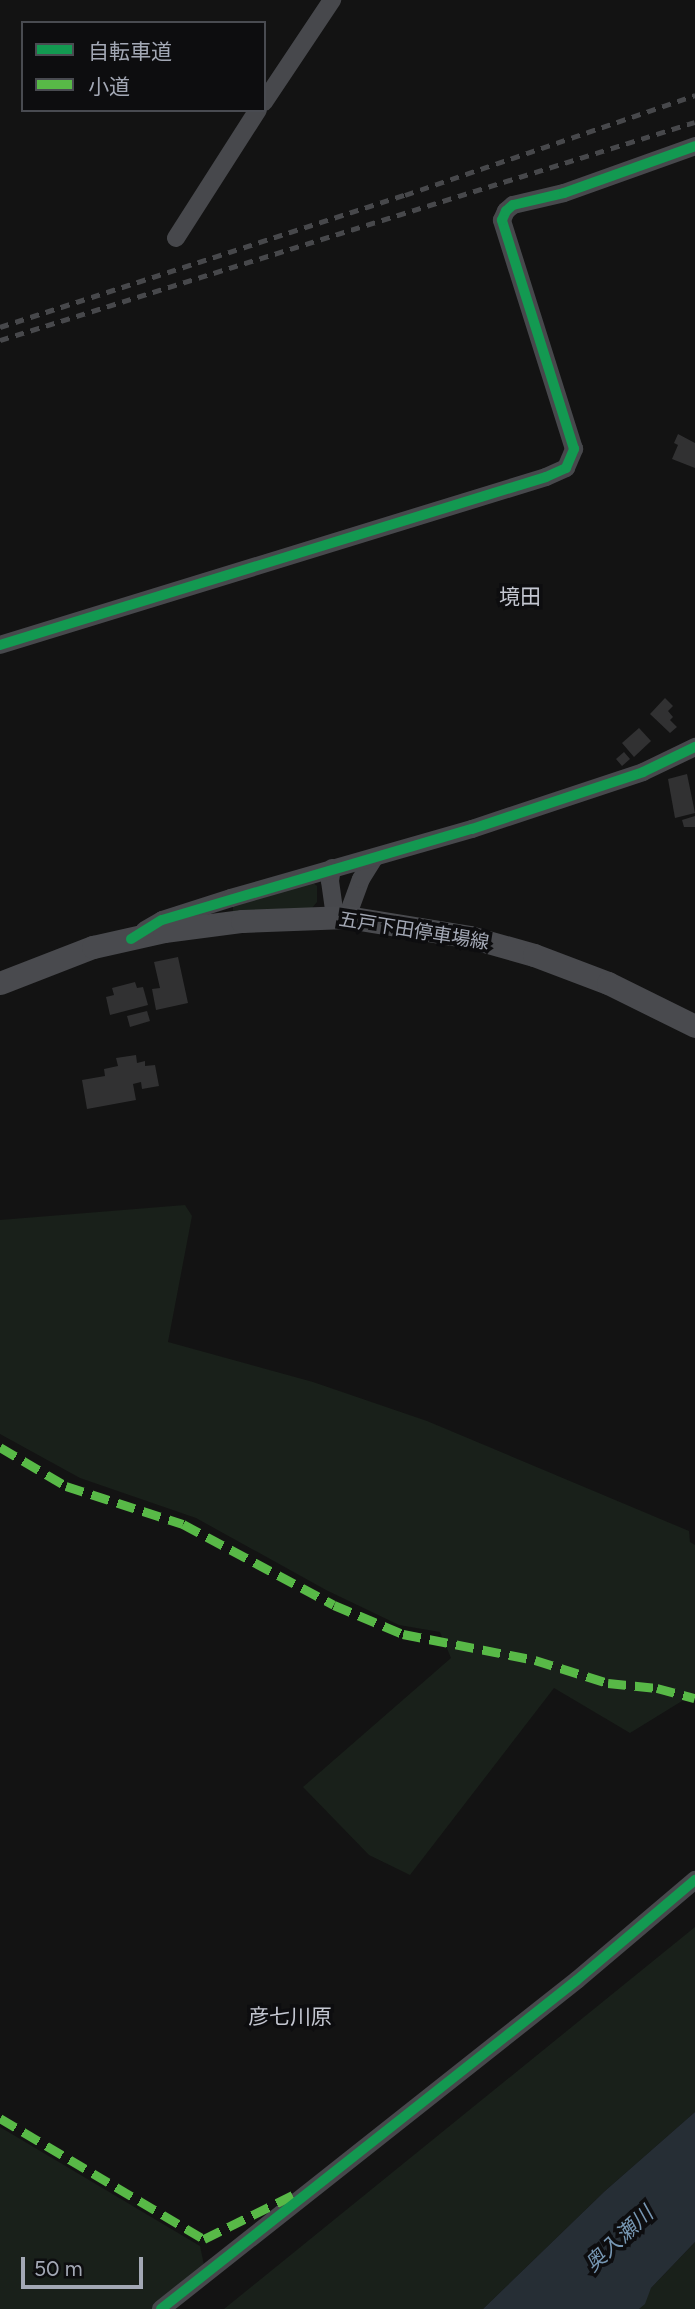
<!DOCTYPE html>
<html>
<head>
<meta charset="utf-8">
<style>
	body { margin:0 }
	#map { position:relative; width:695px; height:2309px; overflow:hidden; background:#131313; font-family:Figtree,"Noto Sans JP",sans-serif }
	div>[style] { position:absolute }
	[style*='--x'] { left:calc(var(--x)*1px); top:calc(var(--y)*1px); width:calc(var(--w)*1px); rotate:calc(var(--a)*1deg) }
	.green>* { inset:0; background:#19201a }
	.water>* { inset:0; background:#262e35 }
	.building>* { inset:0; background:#313132 }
	.minor>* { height:18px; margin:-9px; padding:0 9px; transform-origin:9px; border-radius:9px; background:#47484c }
	.major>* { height:23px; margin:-11.5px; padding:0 11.5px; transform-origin:11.5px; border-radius:11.5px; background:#494a4e }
	.rail>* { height:5px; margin-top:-2.5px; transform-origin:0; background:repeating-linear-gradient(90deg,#47484b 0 9px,transparent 0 16px) }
	.quiet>* { height:9px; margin-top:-4.5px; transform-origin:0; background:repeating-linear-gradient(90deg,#58b947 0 18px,transparent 0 27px) }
	.cycleway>* { height:10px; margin:-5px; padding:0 5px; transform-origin:5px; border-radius:5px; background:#139951 }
	span { translate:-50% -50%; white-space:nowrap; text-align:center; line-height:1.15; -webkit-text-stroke:7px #0d0d0f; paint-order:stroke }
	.street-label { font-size:19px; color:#a3a8b5 }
	.neighbourhood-label { font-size:21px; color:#c4c7d1 }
	.water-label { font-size:21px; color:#7797b3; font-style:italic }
	.legend { position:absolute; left:21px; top:21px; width:245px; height:91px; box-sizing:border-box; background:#0d0d0f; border:2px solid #494b51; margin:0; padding:9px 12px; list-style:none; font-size:21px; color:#a3a8b5 }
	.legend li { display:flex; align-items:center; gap:14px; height:35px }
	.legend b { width:35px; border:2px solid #494b51 }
	.scale { position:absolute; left:21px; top:2257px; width:122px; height:32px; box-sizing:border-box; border:4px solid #a3a8b5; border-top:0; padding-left:9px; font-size:21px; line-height:24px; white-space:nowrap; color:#a3a8b5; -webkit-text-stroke:5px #0d0d0f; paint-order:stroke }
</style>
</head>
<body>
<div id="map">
	<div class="green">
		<i style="clip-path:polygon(311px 881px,317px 886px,317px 902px,312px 908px,233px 911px,233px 903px)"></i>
		<i style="clip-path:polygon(185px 1205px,192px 1216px,168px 1342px,313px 1382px,427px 1421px,689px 1531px,690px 1542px,695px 1545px,695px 1693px,630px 1733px,554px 1688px,410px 1875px,369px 1855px,303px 1787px,451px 1658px,440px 1632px,399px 1625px,326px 1590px,196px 1518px,80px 1478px,0 1434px,0 1220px)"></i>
		<i style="clip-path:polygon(695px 1927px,695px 2112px,605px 2191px,483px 2309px,224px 2309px)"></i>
		<i style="clip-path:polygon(0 2127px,200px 2246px,204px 2265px,152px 2309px,0 2309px)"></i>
		<i style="clip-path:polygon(695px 2242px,695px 2309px,639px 2309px,651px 2288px)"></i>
	</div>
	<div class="water">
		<i style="clip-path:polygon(695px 2112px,695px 2242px,651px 2288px,645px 2304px,639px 2309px,483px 2309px,605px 2191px)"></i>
	</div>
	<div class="building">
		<i style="clip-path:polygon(678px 434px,695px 443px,695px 468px,672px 459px,678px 445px,674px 443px)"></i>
		<i style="clip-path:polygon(665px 698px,673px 706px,668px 711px,673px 717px,670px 720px,677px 727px,670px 733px,650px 714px)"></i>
		<i style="clip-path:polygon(639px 728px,651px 741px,634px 757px,622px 743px)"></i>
		<i style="clip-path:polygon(624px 752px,630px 759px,622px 766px,616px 759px)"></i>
		<i style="clip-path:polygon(687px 774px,695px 813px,675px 818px,668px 779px)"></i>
		<i style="clip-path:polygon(695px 816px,695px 827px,684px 827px,682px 820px)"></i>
		<i style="clip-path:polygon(178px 957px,188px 1003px,156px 1010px,152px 989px,160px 988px,154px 962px)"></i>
		<i style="clip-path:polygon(135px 982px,137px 988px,143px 987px,148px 1005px,110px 1015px,106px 997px,114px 995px,112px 988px)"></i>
		<i style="clip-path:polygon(147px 1011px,150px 1021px,130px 1027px,127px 1016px)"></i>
		<i style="clip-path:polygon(136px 1055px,137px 1063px,145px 1061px,145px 1066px,155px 1065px,159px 1086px,142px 1089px,141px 1082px,133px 1084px,136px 1100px,87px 1109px,82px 1080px,105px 1076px,104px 1069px,118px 1066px,116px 1058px)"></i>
	</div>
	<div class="minor">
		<i style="--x:264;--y:102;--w:123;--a:-56.3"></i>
		<i style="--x:176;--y:238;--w:152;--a:-57.4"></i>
		<i style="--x:0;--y:645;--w:571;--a:-17.1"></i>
		<i style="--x:546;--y:477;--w:22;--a:-24"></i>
		<i style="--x:566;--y:468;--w:21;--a:-67"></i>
		<i style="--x:574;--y:449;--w:240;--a:-107.5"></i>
		<i style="--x:502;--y:220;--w:10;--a:-66"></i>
		<i style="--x:506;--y:211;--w:9;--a:-41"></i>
		<i style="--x:513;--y:205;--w:52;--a:-13.2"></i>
		<i style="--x:564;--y:193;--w:139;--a:-19.7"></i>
		<i style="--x:332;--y:868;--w:13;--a:99"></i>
		<i style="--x:330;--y:881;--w:36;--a:82"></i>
		<i style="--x:347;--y:917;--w:40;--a:-69.8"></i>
		<i style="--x:361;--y:879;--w:25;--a:-58"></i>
		<i style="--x:145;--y:930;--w:20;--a:-30"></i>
		<i style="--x:162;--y:920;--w:72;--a:-17.7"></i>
		<i style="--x:231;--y:898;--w:251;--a:-16"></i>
		<i style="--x:472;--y:829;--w:180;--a:-18.4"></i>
		<i style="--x:643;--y:772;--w:58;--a:-25.7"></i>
		<i style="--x:161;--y:2309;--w:530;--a:-38.34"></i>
		<i style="--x:577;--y:1980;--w:155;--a:-40.3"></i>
	</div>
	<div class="major">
		<i style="--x:0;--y:983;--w:100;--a:-21.2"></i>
		<i style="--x:93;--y:947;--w:73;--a:-12.7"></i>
		<i style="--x:164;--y:931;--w:79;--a:-7.3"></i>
		<i style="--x:242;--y:921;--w:105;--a:-2.2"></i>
		<i style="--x:347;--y:917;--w:125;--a:9.2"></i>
		<i style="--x:470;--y:937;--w:66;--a:15.7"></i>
		<i style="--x:534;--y:955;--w:79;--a:20.7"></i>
		<i style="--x:608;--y:983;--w:97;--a:26.3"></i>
	</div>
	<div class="rail">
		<i style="--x:0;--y:327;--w:426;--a:-18.1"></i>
		<i style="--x:405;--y:195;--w:307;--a:-19"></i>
		<i style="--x:0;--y:340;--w:728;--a:-17.42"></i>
	</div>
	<div class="quiet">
		<i style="--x:0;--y:1447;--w:77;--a:30.6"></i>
		<i style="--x:66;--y:1486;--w:123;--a:18"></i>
		<i style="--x:183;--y:1524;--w:171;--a:28.2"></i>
		<i style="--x:334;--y:1605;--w:75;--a:22.8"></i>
		<i style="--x:403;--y:1634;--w:135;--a:11.1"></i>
		<i style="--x:535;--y:1660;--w:77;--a:17.5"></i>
		<i style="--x:608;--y:1683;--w:49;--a:5.8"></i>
		<i style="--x:657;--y:1688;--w:39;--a:15"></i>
		<i style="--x:0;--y:2118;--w:237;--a:30.7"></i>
		<i style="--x:204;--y:2239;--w:99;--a:-26.3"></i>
	</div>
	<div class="cycleway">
		<i style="--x:0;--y:645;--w:571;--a:-17.1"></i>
		<i style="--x:546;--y:477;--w:22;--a:-24"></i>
		<i style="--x:566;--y:468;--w:21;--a:-67"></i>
		<i style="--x:574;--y:449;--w:240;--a:-107.5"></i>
		<i style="--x:502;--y:220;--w:10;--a:-66"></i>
		<i style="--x:506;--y:211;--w:9;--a:-41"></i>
		<i style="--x:513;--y:205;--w:52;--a:-13.2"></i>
		<i style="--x:564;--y:193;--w:139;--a:-19.7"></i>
		<i style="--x:131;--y:939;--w:36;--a:-32"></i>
		<i style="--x:162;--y:920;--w:323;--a:-16.4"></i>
		<i style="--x:472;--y:829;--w:180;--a:-18.4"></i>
		<i style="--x:643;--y:772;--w:58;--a:-25.7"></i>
		<i style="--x:161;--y:2309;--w:530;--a:-38.34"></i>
		<i style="--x:577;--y:1980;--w:155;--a:-40.3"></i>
	</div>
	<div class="street-label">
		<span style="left:414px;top:931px;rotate:9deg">五戸下田停車場線</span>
	</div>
	<div class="neighbourhood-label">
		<span style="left:520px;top:597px">境田</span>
		<span style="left:290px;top:2017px">彦七川原</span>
	</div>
	<div class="water-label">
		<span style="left:619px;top:2239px;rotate:-43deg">奥入瀬川</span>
	</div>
	<ul class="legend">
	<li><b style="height:9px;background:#139951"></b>自転車道</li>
	<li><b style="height:9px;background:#58b947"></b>小道</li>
	</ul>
	<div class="scale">50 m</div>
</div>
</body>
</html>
